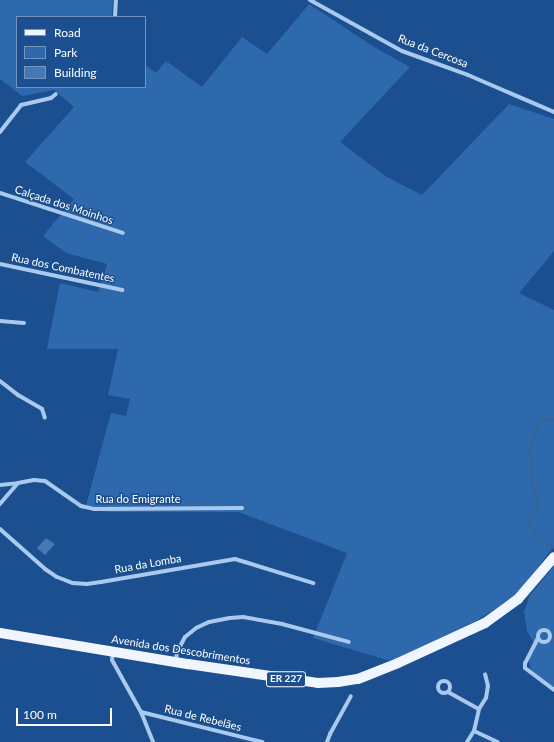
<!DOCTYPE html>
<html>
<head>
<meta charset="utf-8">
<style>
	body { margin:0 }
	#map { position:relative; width:554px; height:742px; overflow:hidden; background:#1b4f8f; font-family:Lato,sans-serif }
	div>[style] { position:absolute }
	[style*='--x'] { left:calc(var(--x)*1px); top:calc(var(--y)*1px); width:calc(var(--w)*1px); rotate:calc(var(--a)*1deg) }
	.green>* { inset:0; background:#2e69ad }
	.stream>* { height:2px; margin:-1px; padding:0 1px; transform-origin:1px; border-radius:1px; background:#3c6290 }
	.building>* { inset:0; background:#4478b7 }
	.street>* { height:4px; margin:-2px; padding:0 2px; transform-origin:2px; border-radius:2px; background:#a9c9ee }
	.street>.ring { margin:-2px; padding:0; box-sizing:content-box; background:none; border:4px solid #a9c9ee; border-radius:50% }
	.primary>* { height:10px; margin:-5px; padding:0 5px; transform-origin:5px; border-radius:5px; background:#f0f6ff }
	span { translate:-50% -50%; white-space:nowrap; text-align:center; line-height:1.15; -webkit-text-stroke:3px #1b4f8f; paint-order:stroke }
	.shield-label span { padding:1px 3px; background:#1b4f8f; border:1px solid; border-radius:3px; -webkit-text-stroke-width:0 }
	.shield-label { font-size:10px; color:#fff; font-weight:700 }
	.street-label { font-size:11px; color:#fff }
	.legend { position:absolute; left:16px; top:16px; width:130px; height:72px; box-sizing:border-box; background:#1b4f8f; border:1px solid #7695bc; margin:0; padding:5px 7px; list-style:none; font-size:12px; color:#fff }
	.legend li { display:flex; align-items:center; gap:8px; height:20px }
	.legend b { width:20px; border:1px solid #7695bc }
	.scale { position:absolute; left:16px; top:708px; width:96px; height:18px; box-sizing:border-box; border:2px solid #fff; border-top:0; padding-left:5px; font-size:12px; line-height:14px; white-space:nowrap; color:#fff; -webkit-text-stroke:3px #1b4f8f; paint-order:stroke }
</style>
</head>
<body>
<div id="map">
	<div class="green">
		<i style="clip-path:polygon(0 0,113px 0,112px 17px,17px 17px,17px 87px,145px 87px,145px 65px,156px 73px,166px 61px,202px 87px,242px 37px,267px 54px,309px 4px,374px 47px,410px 67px,340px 142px,385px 176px,422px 195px,509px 104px,554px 119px,554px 251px,519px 293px,554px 310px,554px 546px,523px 587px,509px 600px,474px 622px,395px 659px,387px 660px,313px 638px,347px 553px,238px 512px,109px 512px,85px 509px,111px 413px,126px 416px,130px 399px,108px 395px,118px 349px,47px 349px,60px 283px,98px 292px,107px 264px,66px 253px,43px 236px,74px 199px,25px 162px,74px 107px,54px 90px,22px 96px,0 79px)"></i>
		<i style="clip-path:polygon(554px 566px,554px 687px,535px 675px,530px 668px,529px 660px,536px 646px,527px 631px,524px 612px,530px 595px)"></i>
	</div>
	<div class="stream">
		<i style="--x:554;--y:419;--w:3;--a:162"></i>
		<i style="--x:551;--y:420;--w:8;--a:-166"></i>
		<i style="--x:543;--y:418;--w:9;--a:131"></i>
		<i style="--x:537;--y:425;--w:25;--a:106"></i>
		<i style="--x:530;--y:449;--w:35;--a:85"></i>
		<i style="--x:533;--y:484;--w:24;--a:75"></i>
		<i style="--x:539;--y:507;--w:18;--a:124"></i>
		<i style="--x:529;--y:522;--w:20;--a:60"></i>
		<i style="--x:539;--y:539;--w:17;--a:31"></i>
	</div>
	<div class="building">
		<i style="clip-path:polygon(46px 538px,55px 544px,45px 555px,37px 548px)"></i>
	</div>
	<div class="street">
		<i style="--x:310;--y:0;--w:105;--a:29"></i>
		<i style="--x:402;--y:51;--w:70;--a:20"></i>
		<i style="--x:468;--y:75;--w:94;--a:23.3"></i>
		<i style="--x:115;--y:17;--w:17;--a:-87"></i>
		<i style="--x:0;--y:132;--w:34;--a:-52"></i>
		<i style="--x:21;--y:105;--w:31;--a:-13"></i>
		<i style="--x:51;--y:98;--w:6;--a:-39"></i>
		<i style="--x:0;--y:193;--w:129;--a:18"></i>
		<i style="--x:0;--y:264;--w:125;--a:12"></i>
		<i style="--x:0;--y:321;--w:24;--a:5"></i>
		<i style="--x:0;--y:381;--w:23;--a:38"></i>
		<i style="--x:18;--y:395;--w:28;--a:30"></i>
		<i style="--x:42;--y:409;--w:9;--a:72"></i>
		<i style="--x:18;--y:483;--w:16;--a:-11"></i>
		<i style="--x:34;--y:480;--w:11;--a:5"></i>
		<i style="--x:45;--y:481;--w:44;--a:34.8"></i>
		<i style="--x:81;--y:506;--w:13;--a:13"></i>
		<i style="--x:94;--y:509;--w:148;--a:-0.4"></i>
		<i style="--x:0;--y:485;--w:18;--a:-6"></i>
		<i style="--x:18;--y:483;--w:28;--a:131"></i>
		<i style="--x:0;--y:529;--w:60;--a:41.6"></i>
		<i style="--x:45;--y:569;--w:14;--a:34"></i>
		<i style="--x:57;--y:577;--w:17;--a:21"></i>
		<i style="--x:73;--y:583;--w:14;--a:4"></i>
		<i style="--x:87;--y:584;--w:14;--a:-8"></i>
		<i style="--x:101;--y:582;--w:136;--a:-9.7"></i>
		<i style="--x:235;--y:559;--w:82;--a:17.1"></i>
		<i class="ring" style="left:538px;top:630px;width:8px;height:8px"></i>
		<i style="--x:538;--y:638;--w:28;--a:117"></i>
		<i style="--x:525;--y:663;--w:5;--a:90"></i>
		<i style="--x:525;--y:668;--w:36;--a:37"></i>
		<i style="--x:113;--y:652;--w:8;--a:97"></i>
		<i style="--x:112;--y:660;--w:60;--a:60.9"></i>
		<i style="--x:141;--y:712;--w:32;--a:68"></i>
		<i style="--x:176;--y:661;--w:9;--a:-84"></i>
		<i style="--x:177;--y:652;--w:17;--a:-62"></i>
		<i style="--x:185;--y:637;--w:14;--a:-39"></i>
		<i style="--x:196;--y:628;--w:14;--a:-25"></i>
		<i style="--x:209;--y:622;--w:21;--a:-11"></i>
		<i style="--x:230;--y:618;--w:13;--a:-4"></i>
		<i style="--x:243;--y:617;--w:40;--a:10"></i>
		<i style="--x:282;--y:624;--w:69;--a:15"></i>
		<i class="ring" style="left:438px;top:681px;width:8px;height:8px"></i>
		<i style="--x:448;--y:692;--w:35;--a:29"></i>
		<i style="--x:141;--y:712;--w:125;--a:13.9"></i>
		<i style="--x:474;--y:731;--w:26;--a:25"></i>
		<i style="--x:327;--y:742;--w:9;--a:-69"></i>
		<i style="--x:330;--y:734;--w:43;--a:-61.1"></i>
		<i style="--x:467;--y:742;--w:13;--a:-58"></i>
		<i style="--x:474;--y:731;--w:23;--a:-77"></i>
		<i style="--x:479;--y:709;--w:13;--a:-58"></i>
		<i style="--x:486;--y:698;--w:12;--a:-81"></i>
		<i style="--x:488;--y:686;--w:12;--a:-104"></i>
	</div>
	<div class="primary">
		<i style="--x:0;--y:633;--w:191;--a:9.4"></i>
		<i style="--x:188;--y:664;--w:131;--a:8.3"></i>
		<i style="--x:318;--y:683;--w:20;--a:-3"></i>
		<i style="--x:338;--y:682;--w:20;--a:-9"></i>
		<i style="--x:358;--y:679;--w:43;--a:-21.8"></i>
		<i style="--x:398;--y:663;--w:96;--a:-24.7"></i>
		<i style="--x:485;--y:623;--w:41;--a:-36"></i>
		<i style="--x:518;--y:599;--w:55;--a:-49.4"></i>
	</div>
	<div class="shield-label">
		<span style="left:286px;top:679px">ER 227</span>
	</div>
	<div class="street-label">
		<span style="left:433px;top:51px;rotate:21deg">Rua da Cercosa</span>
		<span style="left:64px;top:205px;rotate:18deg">Calçada dos Moinhos</span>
		<span style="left:63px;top:268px;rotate:12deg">Rua dos Combatentes</span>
		<span style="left:138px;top:499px">Rua do Emigrante</span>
		<span style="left:148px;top:564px;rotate:-10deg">Rua da Lomba</span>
		<span style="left:181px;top:650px;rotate:9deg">Avenida dos Descobrimentos</span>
		<span style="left:203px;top:718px;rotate:14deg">Rua de Rebelães</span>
	</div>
	<ul class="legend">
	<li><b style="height:5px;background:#f0f6ff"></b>Road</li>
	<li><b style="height:11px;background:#2e69ad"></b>Park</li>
	<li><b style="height:11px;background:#4478b7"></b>Building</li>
	</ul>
	<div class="scale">100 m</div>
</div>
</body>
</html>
